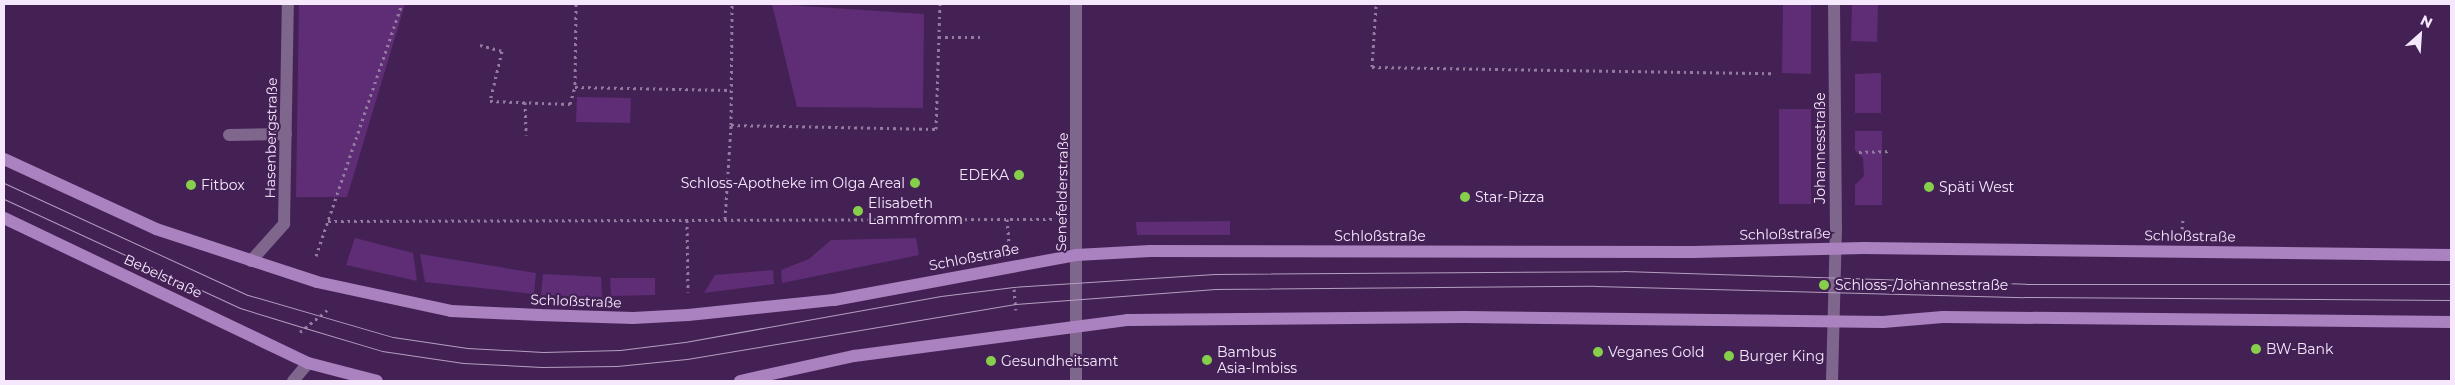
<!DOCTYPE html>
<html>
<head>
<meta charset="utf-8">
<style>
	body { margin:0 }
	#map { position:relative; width:2455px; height:385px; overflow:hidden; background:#442155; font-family:Montserrat,sans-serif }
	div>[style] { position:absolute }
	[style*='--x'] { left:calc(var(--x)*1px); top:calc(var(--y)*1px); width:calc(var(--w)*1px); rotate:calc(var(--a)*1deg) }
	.green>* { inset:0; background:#5e2d75 }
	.path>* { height:3px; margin-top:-1.5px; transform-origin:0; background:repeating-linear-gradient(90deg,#937a9f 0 2.5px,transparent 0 6.5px) }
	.lane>* { height:12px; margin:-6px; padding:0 6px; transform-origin:6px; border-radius:6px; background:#7f668d }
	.street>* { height:12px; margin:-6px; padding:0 6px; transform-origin:6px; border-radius:6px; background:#7f668d }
	.secondary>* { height:12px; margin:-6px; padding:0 6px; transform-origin:6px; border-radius:6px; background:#aa82bf }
	.tram>* { height:1px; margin:-0.5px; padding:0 0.5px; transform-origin:0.5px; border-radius:0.5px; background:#b49fbf }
	.dots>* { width:14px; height:14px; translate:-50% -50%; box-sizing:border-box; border:2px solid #442155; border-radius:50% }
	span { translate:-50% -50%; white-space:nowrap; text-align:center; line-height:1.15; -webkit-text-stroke:4px #442155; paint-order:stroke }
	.street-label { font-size:14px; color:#f5e8fc }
	.poi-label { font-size:14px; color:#f5e8fc }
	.right { translate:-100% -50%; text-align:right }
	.left { translate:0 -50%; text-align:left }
	.frame { position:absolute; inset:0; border:5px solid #f5e8fc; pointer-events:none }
	.north { position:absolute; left:2395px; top:10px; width:50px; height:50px; -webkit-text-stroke:4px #442155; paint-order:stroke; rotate:26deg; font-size:14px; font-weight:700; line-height:20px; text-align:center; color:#f5e8fc }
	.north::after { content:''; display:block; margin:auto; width:18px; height:22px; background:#f5e8fc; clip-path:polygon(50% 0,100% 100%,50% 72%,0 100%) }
</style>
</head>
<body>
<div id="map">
	<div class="green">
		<i style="clip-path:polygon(299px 4px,405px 4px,347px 197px,296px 197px)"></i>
		<i style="clip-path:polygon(772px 4px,924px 14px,923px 108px,797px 107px)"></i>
		<i style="clip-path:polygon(1783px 4px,1811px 4px,1811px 74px,1782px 73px)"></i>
		<i style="clip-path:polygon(1852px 4px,1878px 4px,1877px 42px,1851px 41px)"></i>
		<i style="clip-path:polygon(1881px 73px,1881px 113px,1855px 113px,1855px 74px)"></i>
		<i style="clip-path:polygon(577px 97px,631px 98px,630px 123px,576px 122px)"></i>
		<i style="clip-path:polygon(1779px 109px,1811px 109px,1811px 204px,1779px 204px)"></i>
		<i style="clip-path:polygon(1855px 131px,1882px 131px,1882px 205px,1855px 205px,1855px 185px,1864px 176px,1863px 158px,1855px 150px)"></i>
		<i style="clip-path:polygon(1230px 221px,1230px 235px,1137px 235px,1136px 222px)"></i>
		<i style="clip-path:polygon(355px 238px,413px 253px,417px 281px,346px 265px)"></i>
		<i style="clip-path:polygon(916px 238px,919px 255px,782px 283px,781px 270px,809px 259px,831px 240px)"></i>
		<i style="clip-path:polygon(420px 254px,536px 273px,534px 294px,425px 282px)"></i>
		<i style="clip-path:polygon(773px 270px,774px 284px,704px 293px,715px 275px)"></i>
		<i style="clip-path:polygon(543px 274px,601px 277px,602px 297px,541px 295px)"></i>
		<i style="clip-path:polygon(610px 278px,655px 278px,655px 295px,611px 296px)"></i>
	</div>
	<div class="path">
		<i style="--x:576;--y:4;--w:83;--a:90.7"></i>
		<i style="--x:575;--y:87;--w:155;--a:1.1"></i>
		<i style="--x:1376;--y:6;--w:61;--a:93.8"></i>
		<i style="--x:1372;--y:67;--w:400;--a:0.9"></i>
		<i style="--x:939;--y:37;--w:43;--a:0"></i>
		<i style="--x:480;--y:45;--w:23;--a:15"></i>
		<i style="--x:502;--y:51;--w:51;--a:103.5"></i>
		<i style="--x:490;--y:101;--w:80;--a:2.1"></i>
		<i style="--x:570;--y:104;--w:18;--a:-74"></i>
		<i style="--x:525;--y:102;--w:33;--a:88"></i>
		<i style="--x:731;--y:125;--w:205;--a:1.1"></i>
		<i style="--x:936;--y:129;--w:125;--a:-88.2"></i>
		<i style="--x:1859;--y:152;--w:32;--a:-2"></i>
		<i style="--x:725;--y:219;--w:94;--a:-86.3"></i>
		<i style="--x:731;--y:125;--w:121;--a:-89.5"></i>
		<i style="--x:1007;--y:219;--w:24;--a:85"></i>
		<i style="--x:687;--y:220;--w:72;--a:89.2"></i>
		<i style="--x:328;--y:221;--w:724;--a:-0.16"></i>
		<i style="--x:2182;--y:229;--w:9;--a:-84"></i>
		<i style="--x:316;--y:256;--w:266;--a:-71.2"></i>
		<i style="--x:1014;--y:289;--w:21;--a:85"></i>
		<i style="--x:300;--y:332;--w:36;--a:-39"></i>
	</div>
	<div class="lane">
		<i style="--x:229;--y:135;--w:57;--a:-1"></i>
	</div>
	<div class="street">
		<i style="--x:251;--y:261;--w:50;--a:-48.3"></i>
		<i style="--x:284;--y:224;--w:220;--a:-89"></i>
		<i style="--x:293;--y:381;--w:23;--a:-50"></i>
		<i style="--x:1076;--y:381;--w:377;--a:-90"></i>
		<i style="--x:1832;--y:381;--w:150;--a:-88.5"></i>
		<i style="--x:1836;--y:231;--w:227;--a:-90.5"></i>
	</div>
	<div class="secondary">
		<i style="--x:4;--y:159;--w:167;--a:24.7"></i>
		<i style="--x:156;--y:229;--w:169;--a:18.2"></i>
		<i style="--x:317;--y:282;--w:137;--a:12.2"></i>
		<i style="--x:451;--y:311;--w:88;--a:2.6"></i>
		<i style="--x:539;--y:315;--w:94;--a:1.8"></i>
		<i style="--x:633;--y:318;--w:55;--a:-3.1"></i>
		<i style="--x:688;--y:315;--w:147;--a:-5.9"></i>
		<i style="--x:834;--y:300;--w:246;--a:-10.5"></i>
		<i style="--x:1076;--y:255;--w:74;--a:-3.1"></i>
		<i style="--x:1150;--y:251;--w:543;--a:0.11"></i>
		<i style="--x:1693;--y:252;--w:171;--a:-1.3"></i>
		<i style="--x:1864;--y:248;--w:587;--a:0.68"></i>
		<i style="--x:4;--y:218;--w:337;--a:25.5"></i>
		<i style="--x:308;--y:363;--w:71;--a:14.6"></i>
		<i style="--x:740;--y:381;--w:117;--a:-12.4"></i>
		<i style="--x:854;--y:356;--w:275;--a:-7.5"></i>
		<i style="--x:1127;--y:320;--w:338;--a:-0.5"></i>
		<i style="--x:1465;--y:317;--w:418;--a:0.7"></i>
		<i style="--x:1883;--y:322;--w:60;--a:-4.8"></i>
		<i style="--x:1943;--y:317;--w:508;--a:0.56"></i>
	</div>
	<div class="tram">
		<i style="--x:4;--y:183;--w:268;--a:24.7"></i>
		<i style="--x:248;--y:295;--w:151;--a:16.2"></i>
		<i style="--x:393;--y:337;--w:75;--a:8.5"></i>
		<i style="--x:467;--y:348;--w:76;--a:3"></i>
		<i style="--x:543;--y:352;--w:77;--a:-1.5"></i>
		<i style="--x:620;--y:350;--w:65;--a:-7"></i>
		<i style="--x:685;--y:342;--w:260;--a:-10.2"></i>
		<i style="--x:941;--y:296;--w:73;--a:-7.1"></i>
		<i style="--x:1013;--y:287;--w:202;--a:-3.7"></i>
		<i style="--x:1215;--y:274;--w:408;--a:-0.4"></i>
		<i style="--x:1623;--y:271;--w:403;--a:1.8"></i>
		<i style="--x:2026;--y:284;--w:425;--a:0"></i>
		<i style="--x:4;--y:199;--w:260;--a:24.8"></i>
		<i style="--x:240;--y:308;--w:68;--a:17.1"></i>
		<i style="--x:305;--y:328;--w:80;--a:16.6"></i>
		<i style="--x:382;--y:351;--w:82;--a:8.4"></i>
		<i style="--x:463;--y:363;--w:79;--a:2.9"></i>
		<i style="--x:542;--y:367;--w:75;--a:-0.8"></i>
		<i style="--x:617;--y:366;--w:70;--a:-5.7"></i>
		<i style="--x:687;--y:359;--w:333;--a:-9.5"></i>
		<i style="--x:1015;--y:304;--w:201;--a:-4.3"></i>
		<i style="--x:1215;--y:289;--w:380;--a:-0.5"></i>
		<i style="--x:1595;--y:286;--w:429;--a:1.5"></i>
		<i style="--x:2024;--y:297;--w:427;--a:0.4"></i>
	</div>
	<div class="dots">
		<i style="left:1019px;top:175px;background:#86cf4b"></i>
		<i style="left:915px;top:183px;background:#86cf4b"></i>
		<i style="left:191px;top:185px;background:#86cf4b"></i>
		<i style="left:1929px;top:187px;background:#86cf4b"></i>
		<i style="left:1465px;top:197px;background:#86cf4b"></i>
		<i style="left:858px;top:211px;background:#86cf4b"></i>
		<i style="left:1824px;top:285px;background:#86cf4b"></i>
		<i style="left:2256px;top:349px;background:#86cf4b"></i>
		<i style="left:1598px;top:352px;background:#86cf4b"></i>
		<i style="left:1729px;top:356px;background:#86cf4b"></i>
		<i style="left:1207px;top:360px;background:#86cf4b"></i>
		<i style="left:991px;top:361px;background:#86cf4b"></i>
	</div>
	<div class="street-label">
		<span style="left:271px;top:138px;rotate:-89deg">Hasenbergstraße</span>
		<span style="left:1820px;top:148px;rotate:-90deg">Johannesstraße</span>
		<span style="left:1062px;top:192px;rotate:-89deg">Senefelderstraße</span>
		<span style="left:1785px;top:234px;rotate:-1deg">Schloßstraße</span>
		<span style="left:1380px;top:236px">Schloßstraße</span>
		<span style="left:2190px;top:236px;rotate:1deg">Schloßstraße</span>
		<span style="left:974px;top:257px;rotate:-11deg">Schloßstraße</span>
		<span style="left:163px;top:276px;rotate:25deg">Bebelstraße</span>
		<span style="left:576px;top:301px;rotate:2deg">Schloßstraße</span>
	</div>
	<div class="poi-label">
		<span class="right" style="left:1009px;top:175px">EDEKA</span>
		<span class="right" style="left:905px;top:183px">Schloss-Apotheke im Olga Areal</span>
		<span class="left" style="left:201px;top:185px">Fitbox</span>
		<span class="left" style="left:1939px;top:187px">Späti West</span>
		<span class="left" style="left:1475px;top:197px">Star-Pizza</span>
		<span class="left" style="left:868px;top:211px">Elisabeth<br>Lammfromm</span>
		<span class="left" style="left:1835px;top:285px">Schloss-/Johannesstraße</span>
		<span class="left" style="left:2266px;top:349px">BW-Bank</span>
		<span class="left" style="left:1217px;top:360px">Bambus<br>Asia-Imbiss</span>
		<span class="left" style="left:1608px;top:352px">Veganes Gold</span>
		<span class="left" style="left:1739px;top:356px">Burger King</span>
		<span class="left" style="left:1001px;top:361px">Gesundheitsamt</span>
	</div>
	<div class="frame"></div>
	<div class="north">N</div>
</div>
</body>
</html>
